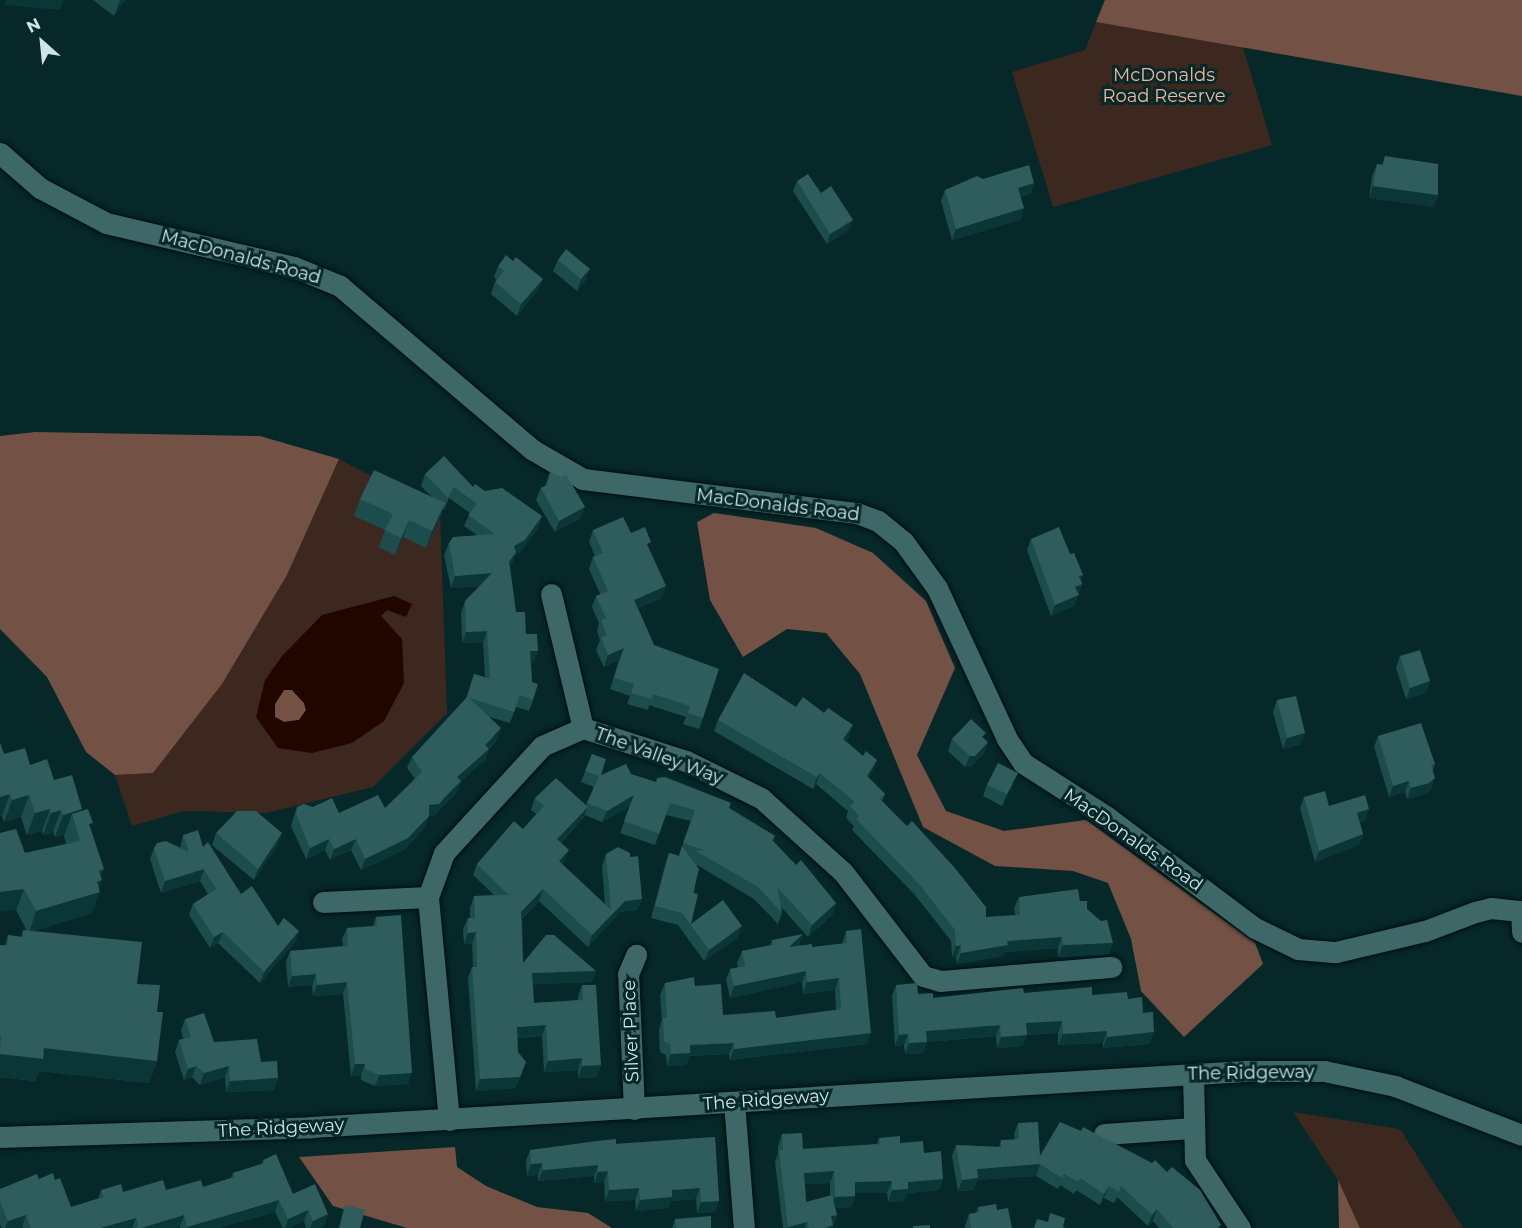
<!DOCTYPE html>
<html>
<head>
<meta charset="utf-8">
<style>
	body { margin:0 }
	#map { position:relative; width:1522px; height:1228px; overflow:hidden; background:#062828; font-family:Montserrat,sans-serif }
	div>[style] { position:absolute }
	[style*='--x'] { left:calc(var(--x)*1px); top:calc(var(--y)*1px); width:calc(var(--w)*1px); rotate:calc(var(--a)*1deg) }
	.green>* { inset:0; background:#3d2820 }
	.forest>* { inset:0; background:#745145 }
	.water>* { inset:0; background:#210600 }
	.roads { filter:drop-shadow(0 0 2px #000f10) drop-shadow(0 0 2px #000f10) }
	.minor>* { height:21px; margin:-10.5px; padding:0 10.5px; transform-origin:10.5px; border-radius:10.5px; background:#3e6868 }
	.wall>* { inset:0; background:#1c4c4c }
	.shaded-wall>* { inset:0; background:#0b3637 }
	.building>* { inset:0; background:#2f5c5d }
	span { translate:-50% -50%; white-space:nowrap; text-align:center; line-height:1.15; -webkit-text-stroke:6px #062828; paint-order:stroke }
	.park-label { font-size:18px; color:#f4b49e }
	.street-label { font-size:18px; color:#cfe5e5 }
	.north { position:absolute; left:12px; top:12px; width:60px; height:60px; -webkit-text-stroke:4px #062828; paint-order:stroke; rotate:333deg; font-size:16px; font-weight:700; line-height:24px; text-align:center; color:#cfe5e5 }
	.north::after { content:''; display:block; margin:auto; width:21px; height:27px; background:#cfe5e5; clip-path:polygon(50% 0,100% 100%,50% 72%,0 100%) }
</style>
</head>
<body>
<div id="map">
	<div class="green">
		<i style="clip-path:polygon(1105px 0,1229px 0,1272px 145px,1053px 207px,1012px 72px,1085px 50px)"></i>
		<i style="clip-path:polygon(339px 459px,440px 513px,447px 713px,373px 787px,266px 813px,184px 811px,132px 826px,115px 775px,153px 773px,222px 684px,287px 575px)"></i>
		<i style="clip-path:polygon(1293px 1112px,1400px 1129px,1463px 1228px,1360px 1228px,1338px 1180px)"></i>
	</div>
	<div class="forest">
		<i style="clip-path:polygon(1105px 0,1522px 0,1522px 96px,1096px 22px)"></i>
		<i style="clip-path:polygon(35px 432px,260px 436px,339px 459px,287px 575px,222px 684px,153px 773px,115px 775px,86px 752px,47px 677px,0 629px,0 436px)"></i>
		<i style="clip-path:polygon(714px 513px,816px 528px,873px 553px,926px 601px,955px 668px,917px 755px,946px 811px,1004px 831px,1086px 820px,1255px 943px,1263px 964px,1184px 1037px,1141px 991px,1131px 939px,1108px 883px,1073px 871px,995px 866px,923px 827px,860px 674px,826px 633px,787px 629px,743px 657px,710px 600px,697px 522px)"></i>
		<i style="clip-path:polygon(284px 690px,292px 690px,304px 703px,306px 710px,299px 720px,284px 722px,275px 717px,275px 704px)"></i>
		<i style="clip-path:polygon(455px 1147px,457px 1167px,486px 1186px,537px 1207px,588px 1213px,612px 1228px,407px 1228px,333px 1206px,299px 1157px)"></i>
		<i style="clip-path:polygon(1338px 1180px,1360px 1228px,1339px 1228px)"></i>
	</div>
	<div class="water">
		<i style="clip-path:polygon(evenodd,394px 596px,412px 604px,406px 617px,387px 610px,381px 616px,402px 639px,404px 683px,384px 721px,352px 743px,312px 753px,278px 748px,256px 717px,265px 680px,282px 656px,322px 615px,394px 596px,284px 690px,292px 690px,304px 703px,306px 710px,299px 720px,284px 722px,275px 717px,275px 704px,284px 690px)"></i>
	</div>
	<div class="roads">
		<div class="minor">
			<i style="--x:0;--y:153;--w:53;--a:41.2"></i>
			<i style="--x:40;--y:188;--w:75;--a:27.9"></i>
			<i style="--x:106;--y:223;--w:193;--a:13.2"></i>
			<i style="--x:294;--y:267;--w:50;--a:22.4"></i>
			<i style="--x:340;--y:286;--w:253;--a:40.4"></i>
			<i style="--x:533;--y:450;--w:58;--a:30.1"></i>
			<i style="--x:583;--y:479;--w:276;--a:7.1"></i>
			<i style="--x:857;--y:513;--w:22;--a:21"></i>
			<i style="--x:878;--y:521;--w:32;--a:39"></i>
			<i style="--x:903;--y:541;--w:58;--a:54.1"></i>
			<i style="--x:937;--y:588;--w:166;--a:65.1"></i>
			<i style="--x:1007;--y:739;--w:29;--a:56"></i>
			<i style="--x:1023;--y:763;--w:100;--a:32.7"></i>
			<i style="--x:1107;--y:817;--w:185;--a:36.9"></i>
			<i style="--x:1255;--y:928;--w:48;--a:26"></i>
			<i style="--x:1298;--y:949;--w:38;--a:5"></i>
			<i style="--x:1336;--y:952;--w:91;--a:-13.3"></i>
			<i style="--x:1425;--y:931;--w:53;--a:-20.8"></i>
			<i style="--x:1475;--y:912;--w:16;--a:-14"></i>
			<i style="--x:1491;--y:908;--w:30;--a:6"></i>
			<i style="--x:551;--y:594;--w:138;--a:76.6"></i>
			<i style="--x:323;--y:902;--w:105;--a:-2.7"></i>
			<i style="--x:1521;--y:911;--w:21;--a:87"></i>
			<i style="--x:1193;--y:1074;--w:86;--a:88.7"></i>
			<i style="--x:1195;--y:1160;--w:82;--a:56.5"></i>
			<i style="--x:734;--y:1102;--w:126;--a:85.5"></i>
			<i style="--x:634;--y:1109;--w:135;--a:-92.5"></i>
			<i style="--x:628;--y:974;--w:21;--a:-67"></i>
			<i style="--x:449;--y:1120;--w:224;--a:-95.4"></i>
			<i style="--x:428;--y:897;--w:47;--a:-70"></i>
			<i style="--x:444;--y:853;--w:145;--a:-47.5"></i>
			<i style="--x:542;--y:746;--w:45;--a:-23.7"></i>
			<i style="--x:583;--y:728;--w:108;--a:17.8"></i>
			<i style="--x:686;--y:761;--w:84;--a:26.3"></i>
			<i style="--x:761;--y:798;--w:110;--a:42.1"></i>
			<i style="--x:843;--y:872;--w:131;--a:52.4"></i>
			<i style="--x:923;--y:976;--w:18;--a:16"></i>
			<i style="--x:940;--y:981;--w:172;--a:-4.7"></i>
			<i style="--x:1104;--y:1134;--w:87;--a:-3.9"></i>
			<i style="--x:0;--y:1137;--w:311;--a:-1.8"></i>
			<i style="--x:311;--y:1127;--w:936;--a:-3.43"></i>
			<i style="--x:1245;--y:1071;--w:79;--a:0"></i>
			<i style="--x:1324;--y:1071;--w:73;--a:11.9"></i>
			<i style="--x:1395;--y:1086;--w:136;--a:21.1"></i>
		</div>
	</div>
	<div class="wall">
		<i style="clip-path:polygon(93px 0,125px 0,114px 16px)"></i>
		<i style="clip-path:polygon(1385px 156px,1438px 195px,1434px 207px,1369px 198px,1372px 176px,1377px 164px,1382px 165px)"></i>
		<i style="clip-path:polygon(983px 179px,1034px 183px,1030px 194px,1020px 197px,1024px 208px,1020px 220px,952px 240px,941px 201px,945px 190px)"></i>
		<i style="clip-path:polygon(797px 181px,821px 193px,849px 230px,827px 244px,793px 191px)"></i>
		<i style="clip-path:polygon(558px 260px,586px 280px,577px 291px,553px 271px)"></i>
		<i style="clip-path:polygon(513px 261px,543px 279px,538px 290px,517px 316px,491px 294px,495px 282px,497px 280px,494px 277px,498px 266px)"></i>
		<i style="clip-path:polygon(550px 472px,561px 477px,581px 518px,555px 532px,536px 500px,541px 488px,545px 486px)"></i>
		<i style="clip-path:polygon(425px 474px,485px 491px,542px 516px,538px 528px,521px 551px,516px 554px,510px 567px,516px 612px,526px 634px,534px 662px,531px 663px,533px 700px,529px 711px,516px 707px,510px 723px,489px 717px,497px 740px,489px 749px,485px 760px,461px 781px,457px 792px,435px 815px,429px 816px,425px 827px,404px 850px,361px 870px,351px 850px,330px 860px,325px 850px,306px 859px,291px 826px,293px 819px,297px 807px,313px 807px,339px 813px,385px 808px,415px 779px,407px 768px,412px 757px,466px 699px,474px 674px,485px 677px,483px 642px,462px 643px,461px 613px,465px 601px,481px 586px,451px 588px,444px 555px,449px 543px,477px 535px,464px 526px,470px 513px,449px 498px,444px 510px,443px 509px,439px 520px,426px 548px,403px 537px,395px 555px,379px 547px,385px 530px,354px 516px,360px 499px,432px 497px,421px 486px)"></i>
		<i style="clip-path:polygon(593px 530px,631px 533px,649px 548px,662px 598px,638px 608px,654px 645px,703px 718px,699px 729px,683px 724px,686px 717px,649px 705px,648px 710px,627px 704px,630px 696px,610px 689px,619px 660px,604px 667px,596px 650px,600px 640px,597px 631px,599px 623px,592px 607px,596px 596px,600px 594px,589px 569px,593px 557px,595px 556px,589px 542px)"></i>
		<i style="clip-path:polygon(1031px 539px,1070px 554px,1083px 575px,1081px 580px,1082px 584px,1074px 606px,1051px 616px,1027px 550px)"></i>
		<i style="clip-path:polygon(1400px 656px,1426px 693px,1406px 699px,1396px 668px)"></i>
		<i style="clip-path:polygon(1277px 700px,1301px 744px,1283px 749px,1273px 712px)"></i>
		<i style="clip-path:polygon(796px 707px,849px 737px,846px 741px,863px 756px,877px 760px,872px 771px,869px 778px,885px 794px,882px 801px,986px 917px,1015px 915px,1014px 908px,1019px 897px,1080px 901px,1087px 909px,1109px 954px,1058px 957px,1058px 948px,1005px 952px,1003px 956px,957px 964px,956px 957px,952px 957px,951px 941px,915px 895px,852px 830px,854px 826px,846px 818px,848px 811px,816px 784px,813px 789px,714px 731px,718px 720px)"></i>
		<i style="clip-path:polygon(1378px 736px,1435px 764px,1433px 770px,1431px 790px,1425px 794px,1407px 799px,1405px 792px,1389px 797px,1374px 747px)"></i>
		<i style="clip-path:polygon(984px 738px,984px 753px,971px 767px,965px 767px,948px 751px,952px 739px)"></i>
		<i style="clip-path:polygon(0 743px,4px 754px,54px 780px,81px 811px,91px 829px,101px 877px,99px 889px,92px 913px,33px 931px,137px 984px,157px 1012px,157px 1061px,149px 1083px,39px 1071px,35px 1081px,0 1077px,0 945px,5px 945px,8px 935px,21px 937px,23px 930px,27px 931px,16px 910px,25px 853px,66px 844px,64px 836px,65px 834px,55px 837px,53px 832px,43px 835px,42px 831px,27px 835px,21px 817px,4px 822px,2px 816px,0 816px)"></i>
		<i style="clip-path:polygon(592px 754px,601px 775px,631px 774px,729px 808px,775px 836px,773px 841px,796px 865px,836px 903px,832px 915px,808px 937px,781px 907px,782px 913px,778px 924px,754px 899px,697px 865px,691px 924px,738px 937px,704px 961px,678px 925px,651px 918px,665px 865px,669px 853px,679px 856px,691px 821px,666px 815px,655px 845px,620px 833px,630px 806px,602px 822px,585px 815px,583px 818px,561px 843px,564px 862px,562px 864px,605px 904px,602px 866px,606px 854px,630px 857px,642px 899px,637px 910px,620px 912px,588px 947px,539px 901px,522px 919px,523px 963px,592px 982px,533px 984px,534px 1003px,578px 1000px,578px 997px,582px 985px,601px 1065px,597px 1077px,578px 1078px,578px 1070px,544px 1072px,542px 1036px,517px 1038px,518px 1052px,522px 1073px,515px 1088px,476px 1091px,468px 978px,472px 967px,473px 967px,472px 944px,464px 944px,463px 929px,468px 918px,470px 918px,470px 908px,474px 896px,494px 895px,473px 875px,477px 864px,523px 829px,536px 814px,531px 810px,535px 798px,586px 805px,594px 787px,581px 782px)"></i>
		<i style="clip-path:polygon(1013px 784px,1002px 806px,983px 796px,987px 785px)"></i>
		<i style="clip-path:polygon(1304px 797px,1365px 820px,1360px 822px,1363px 834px,1359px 845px,1315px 862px,1300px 808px)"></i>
		<i style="clip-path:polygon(216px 833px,278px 844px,254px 880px,212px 845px)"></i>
		<i style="clip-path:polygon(183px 835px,203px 847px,241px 894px,278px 926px,299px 931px,295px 942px,260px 983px,218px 943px,210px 948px,189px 915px,193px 904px,208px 894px,200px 881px,161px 893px,150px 859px,154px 848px,180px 848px)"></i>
		<i style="clip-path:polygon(376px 917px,408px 1084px,375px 1086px,361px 1080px,361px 1075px,351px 1076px,343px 994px,313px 996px,312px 985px,288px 987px,286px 962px,290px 951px,343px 946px,342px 939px,347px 928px,373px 926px)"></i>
		<i style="clip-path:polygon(846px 931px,867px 1044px,730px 1060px,729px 1054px,689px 1056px,686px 1065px,667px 1066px,666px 1055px,660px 1052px,659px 1030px,662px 1019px,660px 995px,665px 983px,695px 986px,723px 1015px,776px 1018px,836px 1010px,835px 990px,803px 994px,802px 982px,730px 998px,726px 980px,730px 969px,738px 967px,737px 963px,742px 951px,770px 945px,772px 940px,799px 945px,798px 946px,812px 947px,842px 944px)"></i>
		<i style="clip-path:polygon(896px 985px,918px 994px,933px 998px,1024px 993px,1092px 995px,1128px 999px,1143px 1013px,1150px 1044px,1103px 1048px,1103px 1043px,1058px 1045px,1058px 1033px,1027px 1035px,1022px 1046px,997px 1048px,996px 1036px,927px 1042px,923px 1053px,905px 1054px,904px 1045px,895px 1046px,892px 996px)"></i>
		<i style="clip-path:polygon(185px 1019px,214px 1042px,261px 1062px,274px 1090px,226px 1092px,225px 1077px,200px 1085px,192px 1077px,184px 1080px,175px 1052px,179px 1040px,183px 1039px,181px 1030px)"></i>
		<i style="clip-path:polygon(1060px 1122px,1220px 1228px,1159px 1228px,1153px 1221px,1148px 1226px,1117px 1197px,1114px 1203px,1104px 1198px,1100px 1205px,1076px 1190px,1074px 1194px,1060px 1185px,1058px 1189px,1036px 1176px,977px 1180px,974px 1190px,958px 1191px,952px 1156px,956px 1145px,999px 1147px,1001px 1140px,1015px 1140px,1014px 1134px,1018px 1123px,1040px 1156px)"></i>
		<i style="clip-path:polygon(evenodd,782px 1134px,803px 1149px,877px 1144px,879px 1138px,900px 1143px,924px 1153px,943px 1179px,939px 1190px,907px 1193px,904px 1201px,888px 1202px,887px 1193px,855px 1193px,855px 1196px,851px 1207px,835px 1208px,837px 1215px,832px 1228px,783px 1228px,775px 1162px,778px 1153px,778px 1146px,782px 1134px,830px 1183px,830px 1196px,806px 1202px,805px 1184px,830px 1183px)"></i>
		<i style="clip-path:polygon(715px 1137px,719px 1201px,715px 1212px,697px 1213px,696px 1199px,671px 1201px,668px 1208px,636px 1211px,635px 1200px,605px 1201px,604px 1182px,594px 1183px,594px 1176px,538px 1181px,538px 1175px,527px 1176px,526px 1161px,530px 1150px)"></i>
		<i style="clip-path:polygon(263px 1160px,293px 1194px,328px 1214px,324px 1226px,319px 1228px,306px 1228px,304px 1221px,290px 1228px,283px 1228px,275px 1212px,219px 1228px,180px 1228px,180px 1226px,174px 1228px,23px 1228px,22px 1227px,18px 1228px,2px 1228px,0 1224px,0 1189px,39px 1179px,55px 1180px,71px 1207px,98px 1199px,101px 1190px,123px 1192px,166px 1190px,203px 1187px,231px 1178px,233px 1173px,262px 1164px)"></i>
		<i style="clip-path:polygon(978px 1207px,1012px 1228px,965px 1228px,965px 1226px,969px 1214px,976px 1213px)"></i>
		<i style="clip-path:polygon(675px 1219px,711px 1228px,672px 1228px)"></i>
	</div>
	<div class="shaded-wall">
		<i style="clip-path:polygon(7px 0,64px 0,60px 10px,5px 5px)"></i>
		<i style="clip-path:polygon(120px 0,125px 0,114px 16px)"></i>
		<i style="clip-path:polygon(1034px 183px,1030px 194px,1014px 199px,1018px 188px)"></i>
		<i style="clip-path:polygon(1373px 186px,1438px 195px,1434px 207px,1369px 198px)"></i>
		<i style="clip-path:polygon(1024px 208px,1020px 220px,952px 240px,956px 229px)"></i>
		<i style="clip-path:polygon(853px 220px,849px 230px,827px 244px,830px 234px)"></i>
		<i style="clip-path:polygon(590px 269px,586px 280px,577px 291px,581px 279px)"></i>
		<i style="clip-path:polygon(543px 279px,538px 290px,517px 316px,521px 304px)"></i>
		<i style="clip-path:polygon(445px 503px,439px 520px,426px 548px,432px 531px)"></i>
		<i style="clip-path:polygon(585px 507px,581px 518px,555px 532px,559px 521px)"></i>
		<i style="clip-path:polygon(542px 516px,538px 528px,521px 551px,516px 554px,512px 564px,505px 573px,514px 546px)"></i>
		<i style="clip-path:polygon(409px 520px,403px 537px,395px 555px,401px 538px)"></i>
		<i style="clip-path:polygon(492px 573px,488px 585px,451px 588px,455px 576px)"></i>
		<i style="clip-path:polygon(1083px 575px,1079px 586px,1082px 584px,1074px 606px,1051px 616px,1055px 605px,1079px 576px)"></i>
		<i style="clip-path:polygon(666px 586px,662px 598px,630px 612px,634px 600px)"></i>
		<i style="clip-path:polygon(487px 631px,483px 642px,462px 643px,466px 632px)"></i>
		<i style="clip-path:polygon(624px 648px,619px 660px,604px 667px,608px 655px)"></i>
		<i style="clip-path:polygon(530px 651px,538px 651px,534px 662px,526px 663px)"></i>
		<i style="clip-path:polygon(1430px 681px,1426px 693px,1406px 699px,1410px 688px)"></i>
		<i style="clip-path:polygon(853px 725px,849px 737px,839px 751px,843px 739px)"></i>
		<i style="clip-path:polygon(501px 728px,497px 740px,487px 750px,489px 749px,485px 760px,461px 781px,457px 792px,435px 815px,429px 816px,425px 827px,404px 850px,361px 870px,365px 859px,457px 777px)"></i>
		<i style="clip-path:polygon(1305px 733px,1301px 744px,1283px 749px,1287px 738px)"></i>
		<i style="clip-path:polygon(988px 742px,984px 753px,971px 767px,965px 767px,970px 756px)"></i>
		<i style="clip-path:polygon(877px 760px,872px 771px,863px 788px,867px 776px)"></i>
		<i style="clip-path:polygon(820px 773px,816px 784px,813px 789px,817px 777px)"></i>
		<i style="clip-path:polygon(1018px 773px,1013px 784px,1002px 806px,1007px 794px)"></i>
		<i style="clip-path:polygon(1435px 778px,1431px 790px,1425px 794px,1407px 799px,1411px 788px)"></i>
		<i style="clip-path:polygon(1409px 781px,1405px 792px,1389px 797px,1393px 786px)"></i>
		<i style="clip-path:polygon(10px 794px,2px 816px,0 816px,0 797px)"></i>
		<i style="clip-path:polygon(29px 795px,21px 817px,4px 822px,12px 800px)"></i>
		<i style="clip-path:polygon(634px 795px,630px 806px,602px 822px,607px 811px)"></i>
		<i style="clip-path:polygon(588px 807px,583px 818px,553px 851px,557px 839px)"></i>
		<i style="clip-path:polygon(50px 809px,42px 831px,27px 835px,35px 813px)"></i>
		<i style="clip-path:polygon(82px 809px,76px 827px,72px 814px,65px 834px,55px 837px,63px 815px)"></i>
		<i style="clip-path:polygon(1369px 809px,1365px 820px,1353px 824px,1357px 813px)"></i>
		<i style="clip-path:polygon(61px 810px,53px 832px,43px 835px,51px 813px)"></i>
		<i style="clip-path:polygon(282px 833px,278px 844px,254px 880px,258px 869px)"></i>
		<i style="clip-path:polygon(1363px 834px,1359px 845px,1315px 862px,1319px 851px)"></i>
		<i style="clip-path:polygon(329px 839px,325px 850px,306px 859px,310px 848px)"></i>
		<i style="clip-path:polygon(356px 839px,351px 850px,330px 860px,334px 849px)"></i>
		<i style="clip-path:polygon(569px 850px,564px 862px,554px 872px,559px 861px)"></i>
		<i style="clip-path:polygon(104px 869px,99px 881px,102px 880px,98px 892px,100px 892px,92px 913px,29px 933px,36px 911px,99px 871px)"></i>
		<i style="clip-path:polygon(204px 869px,200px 881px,161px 893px,165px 881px)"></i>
		<i style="clip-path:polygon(24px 889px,16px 910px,0 912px,0 892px)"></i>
		<i style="clip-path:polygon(543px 889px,539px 901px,517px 923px,521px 912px)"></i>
		<i style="clip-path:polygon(642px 899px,637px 910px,620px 912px,588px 947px,592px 935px,625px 901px)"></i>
		<i style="clip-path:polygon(836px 903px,832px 915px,808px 937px,812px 925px)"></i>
		<i style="clip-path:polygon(742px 926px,738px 937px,704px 961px,709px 950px)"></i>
		<i style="clip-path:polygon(299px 931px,295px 942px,260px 983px,264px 972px)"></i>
		<i style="clip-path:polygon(223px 932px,218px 943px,210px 948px,214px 937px)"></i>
		<i style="clip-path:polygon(476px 932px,472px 944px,464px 944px,468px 933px)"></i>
		<i style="clip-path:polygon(803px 934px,799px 945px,785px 958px,789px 947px)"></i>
		<i style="clip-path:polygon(1062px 937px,1058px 948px,1005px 952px,1003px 956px,957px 964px,961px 953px,1007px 941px)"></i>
		<i style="clip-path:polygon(1113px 943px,1109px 954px,1058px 957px,1063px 945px)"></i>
		<i style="clip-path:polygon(961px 945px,956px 957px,952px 957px,956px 946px)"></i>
		<i style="clip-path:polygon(596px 971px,592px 982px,528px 985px,532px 973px)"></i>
		<i style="clip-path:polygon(806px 971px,802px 982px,730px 998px,734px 986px)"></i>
		<i style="clip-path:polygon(316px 974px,312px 985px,288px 987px,292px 976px)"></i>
		<i style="clip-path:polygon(839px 978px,835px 990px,803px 994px,807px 982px)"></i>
		<i style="clip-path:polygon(347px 982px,343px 994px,313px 996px,317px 985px)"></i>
		<i style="clip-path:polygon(1062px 1021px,1058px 1033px,1021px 1035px,1026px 1023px)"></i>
		<i style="clip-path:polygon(546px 1025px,542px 1036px,512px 1038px,517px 1027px)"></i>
		<i style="clip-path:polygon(1000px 1025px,996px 1036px,927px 1042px,923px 1053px,905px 1054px,909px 1043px,926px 1031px)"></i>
		<i style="clip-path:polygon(1107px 1031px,1103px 1043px,1058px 1045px,1063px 1034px)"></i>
		<i style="clip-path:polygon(1154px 1032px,1150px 1044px,1103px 1048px,1107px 1037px)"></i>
		<i style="clip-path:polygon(871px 1033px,867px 1044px,730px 1060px,734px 1049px)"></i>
		<i style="clip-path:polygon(908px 1034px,904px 1045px,895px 1046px,899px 1035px)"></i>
		<i style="clip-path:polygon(1027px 1035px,1022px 1046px,997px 1048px,1001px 1037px)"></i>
		<i style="clip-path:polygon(734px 1043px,729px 1054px,689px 1056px,686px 1065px,667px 1066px,671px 1054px,690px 1045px)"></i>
		<i style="clip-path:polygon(44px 1048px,157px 1061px,149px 1083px,39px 1071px,35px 1081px,0 1077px,0 1054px)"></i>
		<i style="clip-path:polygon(582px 1058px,578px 1070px,544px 1072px,548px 1061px)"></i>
		<i style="clip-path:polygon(526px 1062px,515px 1088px,476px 1091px,480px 1079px)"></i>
		<i style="clip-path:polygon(355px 1064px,365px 1064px,361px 1075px,351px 1076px)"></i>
		<i style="clip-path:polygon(601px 1065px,597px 1077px,578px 1078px,582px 1066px)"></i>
		<i style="clip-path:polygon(196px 1066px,192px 1077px,184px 1080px,188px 1069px)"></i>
		<i style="clip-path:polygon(229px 1066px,225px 1077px,200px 1085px,204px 1073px)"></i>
		<i style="clip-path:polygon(412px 1073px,408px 1084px,375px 1086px,379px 1075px)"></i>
		<i style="clip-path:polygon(278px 1078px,274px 1090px,226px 1092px,230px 1081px)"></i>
		<i style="clip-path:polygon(542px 1163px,538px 1175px,527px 1176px,531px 1164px)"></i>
		<i style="clip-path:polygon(1040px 1164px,1036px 1176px,977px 1180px,974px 1190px,958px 1191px,962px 1180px,977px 1169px)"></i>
		<i style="clip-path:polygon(598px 1165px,594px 1176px,538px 1181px,543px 1170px)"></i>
		<i style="clip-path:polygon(608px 1171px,604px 1182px,594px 1183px,598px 1172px)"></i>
		<i style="clip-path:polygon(834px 1171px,830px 1183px,800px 1184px,804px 1173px)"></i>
		<i style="clip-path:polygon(943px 1179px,939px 1190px,907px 1193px,904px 1201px,888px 1202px,892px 1190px,908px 1182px)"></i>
		<i style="clip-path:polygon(892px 1181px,887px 1193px,851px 1193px,855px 1182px)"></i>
		<i style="clip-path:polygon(1109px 1186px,1104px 1198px,1100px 1205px,1104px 1194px)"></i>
		<i style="clip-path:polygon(639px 1188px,635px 1200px,605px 1201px,609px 1190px)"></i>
		<i style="clip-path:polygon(700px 1188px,696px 1199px,671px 1201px,668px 1208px,636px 1211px,640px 1200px,672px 1190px)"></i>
		<i style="clip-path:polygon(855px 1196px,851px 1207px,830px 1208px,835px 1197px)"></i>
		<i style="clip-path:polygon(279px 1200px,275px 1212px,219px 1228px,187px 1228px,187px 1227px)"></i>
		<i style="clip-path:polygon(719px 1201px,715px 1212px,697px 1213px,701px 1202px)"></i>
		<i style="clip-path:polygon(1157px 1209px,1153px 1221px,1148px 1226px,1152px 1215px)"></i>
		<i style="clip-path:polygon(308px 1210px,304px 1221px,290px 1228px,285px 1228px,288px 1219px)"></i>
		<i style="clip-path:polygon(328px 1214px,324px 1226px,319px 1228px,310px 1228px,313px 1221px)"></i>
		<i style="clip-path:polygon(26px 1215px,22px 1227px,18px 1228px,5px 1228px,8px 1221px)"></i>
		<i style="clip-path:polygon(184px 1215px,180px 1226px,174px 1228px,141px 1228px)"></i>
		<i style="clip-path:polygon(837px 1215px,832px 1228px,824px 1228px,831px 1216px)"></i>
		<i style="clip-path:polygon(136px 1218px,132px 1228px,100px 1228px)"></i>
		<i style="clip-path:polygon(807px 1222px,805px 1228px,788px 1228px,788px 1227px)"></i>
	</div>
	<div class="building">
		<i style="clip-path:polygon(1385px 156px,1438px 164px,1438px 195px,1373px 186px,1377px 164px,1383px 165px)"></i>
		<i style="clip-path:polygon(1029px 165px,1034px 183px,1018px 188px,1024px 208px,956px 229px,945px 190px,977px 176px,983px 179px)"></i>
		<i style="clip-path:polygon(808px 174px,821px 193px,831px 186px,853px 220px,830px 234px,797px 181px)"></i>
		<i style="clip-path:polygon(566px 249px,590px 269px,581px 279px,558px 260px)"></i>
		<i style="clip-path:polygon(506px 255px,513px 261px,516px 257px,543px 279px,521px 304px,495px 282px,504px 271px,498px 266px)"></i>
		<i style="clip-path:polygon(444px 456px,473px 487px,475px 484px,485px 491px,502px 488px,542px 516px,525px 540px,514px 546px,516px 552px,509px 562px,516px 612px,525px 612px,526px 634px,537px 634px,538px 651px,530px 651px,532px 682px,538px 684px,533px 700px,520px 695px,514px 712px,469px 698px,501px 728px,485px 745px,489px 749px,457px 777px,461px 781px,447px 795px,439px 804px,429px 805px,429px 816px,408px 838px,365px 859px,356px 839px,334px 849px,329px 839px,310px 848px,296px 814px,297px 807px,304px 804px,313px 807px,332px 798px,339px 813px,378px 795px,385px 808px,422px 772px,412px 757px,467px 697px,474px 674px,490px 679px,487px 631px,466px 632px,465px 601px,492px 573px,455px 576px,449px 543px,453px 537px,495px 534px,468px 515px,477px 504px,454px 487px,448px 498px,425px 474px)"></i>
		<i style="clip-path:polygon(374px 470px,445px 503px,432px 531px,409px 520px,401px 538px,385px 530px,393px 514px,360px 499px)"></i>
		<i style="clip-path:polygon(550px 472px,561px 477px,566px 474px,585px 507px,559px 521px,541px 488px,547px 485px)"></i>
		<i style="clip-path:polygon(623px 517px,631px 533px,645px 527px,651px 542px,647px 544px,666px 586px,634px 600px,654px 645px,719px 669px,703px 718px,688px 713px,690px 706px,653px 694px,652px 699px,631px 693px,634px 684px,614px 678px,624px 648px,608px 655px,601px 638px,607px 635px,601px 620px,606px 618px,596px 596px,608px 591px,593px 557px,603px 553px,593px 530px)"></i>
		<i style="clip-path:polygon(1059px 527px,1070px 554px,1074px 553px,1083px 575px,1079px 576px,1082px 584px,1075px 587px,1079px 595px,1055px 605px,1031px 539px)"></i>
		<i style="clip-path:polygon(1420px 650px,1430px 681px,1410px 688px,1400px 656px)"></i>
		<i style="clip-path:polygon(744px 673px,796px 707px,803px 697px,824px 713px,828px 708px,853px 725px,843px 739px,863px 756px,866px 751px,877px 760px,867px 776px,885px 794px,880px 799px,907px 826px,912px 821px,954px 867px,986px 907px,986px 917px,1020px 915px,1019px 897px,1078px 889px,1080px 901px,1087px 901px,1087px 909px,1101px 921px,1107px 920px,1113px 943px,1063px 945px,1062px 937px,1007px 941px,1008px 945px,961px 953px,961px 945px,956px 946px,955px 930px,919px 884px,856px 819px,859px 816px,850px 806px,855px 802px,820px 773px,817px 777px,718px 720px)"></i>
		<i style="clip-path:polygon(1296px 696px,1305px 733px,1287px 738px,1277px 700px)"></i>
		<i style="clip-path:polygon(971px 719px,986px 733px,982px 737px,988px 742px,975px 756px,970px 756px,952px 739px)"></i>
		<i style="clip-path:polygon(1421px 723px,1435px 764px,1431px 765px,1435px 778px,1429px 783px,1411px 788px,1409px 781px,1393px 786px,1378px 736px)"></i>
		<i style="clip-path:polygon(0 743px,4px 754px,25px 748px,30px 765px,47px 759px,54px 780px,72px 775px,82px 809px,63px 815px,61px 810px,51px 813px,50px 809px,35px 813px,29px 795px,12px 800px,10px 794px,0 797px)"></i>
		<i style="clip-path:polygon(592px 754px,606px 759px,601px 775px,626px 764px,631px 774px,656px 782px,657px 778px,665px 777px,731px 803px,729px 808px,775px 836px,772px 840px,796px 865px,801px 860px,836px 903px,812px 925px,777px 887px,782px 913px,758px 887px,696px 851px,704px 850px,683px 843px,695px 810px,670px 803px,659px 834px,624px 821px,634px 795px,607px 811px,587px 803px,599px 776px,585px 771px)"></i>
		<i style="clip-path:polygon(998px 763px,1018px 773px,1007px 794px,987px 785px)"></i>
		<i style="clip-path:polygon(556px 778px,588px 807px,557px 839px,569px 850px,559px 861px,611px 910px,606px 854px,618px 847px,630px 853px,630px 857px,638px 856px,642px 899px,625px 901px,592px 935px,543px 889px,521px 912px,523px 963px,546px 935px,554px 935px,596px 971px,532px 973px,534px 1003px,583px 1000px,582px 985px,596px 985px,601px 1065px,582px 1066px,582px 1058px,548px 1061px,546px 1025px,517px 1027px,518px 1052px,526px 1062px,520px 1077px,480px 1079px,472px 967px,477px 967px,476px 932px,468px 933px,468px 918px,475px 918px,474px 896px,509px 895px,477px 864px,514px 821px,523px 829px,544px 806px,535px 798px)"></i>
		<i style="clip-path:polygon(1325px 791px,1329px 806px,1365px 795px,1369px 809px,1357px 813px,1363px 834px,1319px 851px,1304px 797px)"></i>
		<i style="clip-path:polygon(88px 809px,93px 823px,89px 824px,104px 869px,99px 871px,102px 880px,97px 882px,100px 892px,36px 911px,24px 889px,0 892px,0 833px,16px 829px,25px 853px,80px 841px,72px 814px)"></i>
		<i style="clip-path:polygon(237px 811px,256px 811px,282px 833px,258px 869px,216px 833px)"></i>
		<i style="clip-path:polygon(198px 830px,203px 847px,208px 842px,241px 894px,252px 886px,278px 926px,284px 918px,299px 931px,264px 972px,223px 932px,214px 937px,193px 904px,216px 889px,204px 869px,165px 881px,154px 848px,157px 843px,166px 841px,189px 852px,183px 835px)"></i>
		<i style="clip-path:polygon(682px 846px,699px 869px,693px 893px,698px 894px,691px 924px,723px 900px,742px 926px,709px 950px,682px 913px,655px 906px,669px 853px,679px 856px)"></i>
		<i style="clip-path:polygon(401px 915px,412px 1073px,379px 1075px,365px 1069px,365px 1064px,355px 1064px,347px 982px,317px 985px,316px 974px,292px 976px,290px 951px,348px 946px,347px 928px,377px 926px,376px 917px)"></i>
		<i style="clip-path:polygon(861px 929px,871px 1033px,734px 1049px,734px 1043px,690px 1045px,690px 1053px,671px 1054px,670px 1044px,664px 1041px,663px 1018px,667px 1018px,665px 983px,694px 977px,695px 986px,721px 984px,723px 1015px,775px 1011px,776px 1018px,841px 1009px,839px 978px,807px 982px,806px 971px,734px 986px,730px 969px,745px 966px,742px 951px,773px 945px,772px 940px,803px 934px,789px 947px,812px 944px,812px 947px,847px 943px,846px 931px)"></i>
		<i style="clip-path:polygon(23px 930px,142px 942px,137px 984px,160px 985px,157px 1012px,163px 1012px,157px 1061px,44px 1048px,43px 1059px,0 1054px,1px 1036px,0 1035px,0 945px,7px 946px,8px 935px,23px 937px)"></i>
		<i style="clip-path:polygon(917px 983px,918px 994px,933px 993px,933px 998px,1023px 988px,1024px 993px,1092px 987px,1092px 995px,1127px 992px,1128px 999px,1142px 997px,1143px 1013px,1153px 1012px,1154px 1032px,1107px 1037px,1107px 1031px,1063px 1034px,1062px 1021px,1026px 1023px,1027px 1035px,1001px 1037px,1000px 1025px,926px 1031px,927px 1042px,909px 1043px,908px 1034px,899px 1035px,896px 985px)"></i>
		<i style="clip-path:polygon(204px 1013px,214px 1042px,257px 1039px,261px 1062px,277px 1061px,278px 1078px,230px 1081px,229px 1066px,204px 1073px,196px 1066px,188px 1069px,179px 1040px,191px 1037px,185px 1019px)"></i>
		<i style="clip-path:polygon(1038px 1122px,1040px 1156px,1060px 1122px,1081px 1131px,1083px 1127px,1152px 1163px,1155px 1160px,1167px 1172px,1172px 1167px,1200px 1190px,1221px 1225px,1217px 1228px,1173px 1228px,1157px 1209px,1152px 1215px,1121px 1186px,1119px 1192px,1109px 1186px,1104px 1194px,1080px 1178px,1078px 1182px,1064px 1174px,1062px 1178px,1040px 1164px,977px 1169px,978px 1178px,962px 1180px,956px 1145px,1001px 1147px,1001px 1140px,1019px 1139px,1018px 1123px)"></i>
		<i style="clip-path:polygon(802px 1133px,803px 1149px,880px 1144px,879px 1138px,900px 1136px,900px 1143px,923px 1141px,924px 1153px,941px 1151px,943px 1179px,908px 1182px,908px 1189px,892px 1190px,892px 1181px,855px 1182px,855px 1196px,835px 1197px,834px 1171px,804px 1173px,806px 1202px,832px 1195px,837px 1215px,831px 1216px,833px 1225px,825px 1228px,809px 1228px,807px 1222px,788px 1227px,779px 1150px,783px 1150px,782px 1134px)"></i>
		<i style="clip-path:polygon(715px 1137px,719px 1201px,701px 1202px,700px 1188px,672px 1190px,672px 1197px,640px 1200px,639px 1188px,609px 1190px,608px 1171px,598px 1172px,598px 1165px,543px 1170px,542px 1163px,531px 1164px,530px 1150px,597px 1141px,616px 1139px,616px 1144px)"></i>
		<i style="clip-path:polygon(276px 1154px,293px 1194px,315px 1184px,328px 1214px,313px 1221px,308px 1210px,288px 1219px,279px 1200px,187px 1227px,184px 1215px,141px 1228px,136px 1228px,138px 1226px,136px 1218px,100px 1228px,31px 1228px,26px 1215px,8px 1221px,0 1201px,0 1189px,37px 1174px,39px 1179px,53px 1173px,55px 1180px,60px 1178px,71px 1207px,103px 1197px,101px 1190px,121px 1184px,123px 1192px,163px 1180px,166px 1190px,201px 1180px,203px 1187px,234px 1177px,233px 1173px,264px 1163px,263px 1160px)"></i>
		<i style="clip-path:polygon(996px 1204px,997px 1210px,1008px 1208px,1012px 1228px,971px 1228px,969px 1214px,979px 1212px,978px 1207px)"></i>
		<i style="clip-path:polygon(345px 1205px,365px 1210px,360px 1228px,339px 1228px)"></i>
		<i style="clip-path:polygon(1050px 1213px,1065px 1218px,1063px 1227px,1066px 1228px,1034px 1228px,1037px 1219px,1048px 1222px)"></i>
		<i style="clip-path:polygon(711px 1216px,711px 1228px,676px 1228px,675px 1219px)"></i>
		<i style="clip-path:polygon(930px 1225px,930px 1228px,913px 1228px,913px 1226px)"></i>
	</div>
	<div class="park-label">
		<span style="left:1164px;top:86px">McDonalds<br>Road Reserve</span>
	</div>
	<div class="street-label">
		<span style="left:241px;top:257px;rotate:15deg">MacDonalds Road</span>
		<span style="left:778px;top:505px;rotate:7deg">MacDonalds Road</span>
		<span style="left:659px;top:756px;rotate:20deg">The Valley Way</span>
		<span style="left:1133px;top:840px;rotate:35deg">MacDonalds Road</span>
		<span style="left:631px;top:1031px;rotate:-92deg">Silver Place</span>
		<span style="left:1251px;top:1073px;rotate:-1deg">The Ridgeway</span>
		<span style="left:766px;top:1100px;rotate:-4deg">The Ridgeway</span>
		<span style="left:281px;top:1128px;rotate:-3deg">The Ridgeway</span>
	</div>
	<div class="north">N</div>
</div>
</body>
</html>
